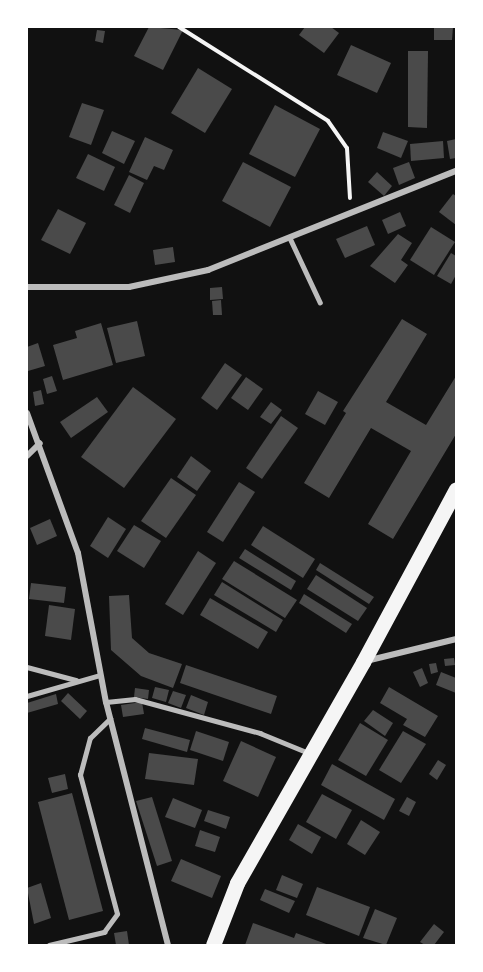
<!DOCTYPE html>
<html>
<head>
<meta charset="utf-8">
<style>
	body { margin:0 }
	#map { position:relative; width:483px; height:972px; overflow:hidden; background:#111; font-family:"Alegreya Sans",sans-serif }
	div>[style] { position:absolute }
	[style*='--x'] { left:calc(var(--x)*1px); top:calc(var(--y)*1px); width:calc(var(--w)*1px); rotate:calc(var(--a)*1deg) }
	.building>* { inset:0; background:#4a4a4a }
	.path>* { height:4px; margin:-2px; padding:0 2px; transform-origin:2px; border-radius:2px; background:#f5f5f5 }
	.service>* { height:4.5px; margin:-2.25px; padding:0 2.25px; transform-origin:2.25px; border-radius:2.25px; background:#bcbcbc }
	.minor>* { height:6px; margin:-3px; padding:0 3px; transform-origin:3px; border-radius:3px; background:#bcbcbc }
	.primary>* { height:15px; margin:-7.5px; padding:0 7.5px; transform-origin:7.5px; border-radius:7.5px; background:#f5f5f5 }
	span { translate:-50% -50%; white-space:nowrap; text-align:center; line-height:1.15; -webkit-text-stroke:6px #fff; paint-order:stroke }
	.frame { position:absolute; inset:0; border:28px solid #fff; pointer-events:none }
</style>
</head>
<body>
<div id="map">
	<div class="building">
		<i style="clip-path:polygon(149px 27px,183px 30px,163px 70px,134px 56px)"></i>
		<i style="clip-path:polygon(305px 27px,331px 27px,339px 33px,324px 53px,299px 35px)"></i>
		<i style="clip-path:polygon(434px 27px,453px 27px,452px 40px,434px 40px)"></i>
		<i style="clip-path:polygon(97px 30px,105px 31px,103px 43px,95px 41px)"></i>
		<i style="clip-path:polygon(351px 45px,391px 63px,377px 93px,337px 75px)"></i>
		<i style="clip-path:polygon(408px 51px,428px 51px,427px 128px,408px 127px)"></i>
		<i style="clip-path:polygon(198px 68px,232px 89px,205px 133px,171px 113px)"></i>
		<i style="clip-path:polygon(82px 103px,104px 110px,91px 145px,69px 137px)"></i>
		<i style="clip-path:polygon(275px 105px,320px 129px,295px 177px,249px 154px)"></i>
		<i style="clip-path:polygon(112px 131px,135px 141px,124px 164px,102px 153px)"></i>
		<i style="clip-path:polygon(383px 132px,408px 141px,401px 158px,377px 148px)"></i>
		<i style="clip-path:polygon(145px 137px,173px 150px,164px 170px,154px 166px,147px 180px,129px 172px)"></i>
		<i style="clip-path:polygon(456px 139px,456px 158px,450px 159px,447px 141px)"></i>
		<i style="clip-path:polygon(443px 141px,444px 158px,411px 161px,410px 144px)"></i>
		<i style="clip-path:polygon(88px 154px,115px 167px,104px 191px,76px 178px)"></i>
		<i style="clip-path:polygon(243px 162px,291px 187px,270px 227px,222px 201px)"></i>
		<i style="clip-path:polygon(409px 162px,415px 178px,399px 185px,393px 168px)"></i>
		<i style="clip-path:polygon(377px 172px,392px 186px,384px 196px,368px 182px)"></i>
		<i style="clip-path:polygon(129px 175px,144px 183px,130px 213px,114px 205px)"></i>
		<i style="clip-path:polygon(453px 194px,456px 196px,456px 225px,439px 212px)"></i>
		<i style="clip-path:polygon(58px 209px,86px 223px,70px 254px,41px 240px)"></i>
		<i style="clip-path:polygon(400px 212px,406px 226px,388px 234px,382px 220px)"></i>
		<i style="clip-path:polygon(367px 226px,375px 245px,345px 258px,336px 239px)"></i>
		<i style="clip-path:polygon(431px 227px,455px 242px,434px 275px,410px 260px)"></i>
		<i style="clip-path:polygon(398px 234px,412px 243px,401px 260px,408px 265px,395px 283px,370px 266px)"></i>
		<i style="clip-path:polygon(173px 247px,175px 262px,155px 265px,153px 250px)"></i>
		<i style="clip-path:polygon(451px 253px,456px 256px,456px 275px,451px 284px,437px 276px)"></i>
		<i style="clip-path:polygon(222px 287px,223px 299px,210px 300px,210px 288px)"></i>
		<i style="clip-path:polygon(221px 300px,222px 315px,213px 315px,212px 301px)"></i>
		<i style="clip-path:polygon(402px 319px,427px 334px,386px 402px,426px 425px,456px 376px,456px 434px,393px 539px,368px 524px,411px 451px,371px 428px,329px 498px,304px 483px,346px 413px,343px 411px)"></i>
		<i style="clip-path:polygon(137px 321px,145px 356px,116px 363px,107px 328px)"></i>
		<i style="clip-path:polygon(101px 323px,113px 365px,63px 380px,53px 345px,77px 338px,75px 331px)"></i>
		<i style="clip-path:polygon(38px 343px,45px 366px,28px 371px,27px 347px)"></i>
		<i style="clip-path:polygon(225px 363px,242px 375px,217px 410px,201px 398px)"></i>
		<i style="clip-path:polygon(52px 376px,57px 391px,47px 394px,43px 379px)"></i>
		<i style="clip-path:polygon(246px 377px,263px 389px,248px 410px,231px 398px)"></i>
		<i style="clip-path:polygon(133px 387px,176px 419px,124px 488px,81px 457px)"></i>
		<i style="clip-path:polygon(41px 390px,44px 404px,35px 406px,33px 392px)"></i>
		<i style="clip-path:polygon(318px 391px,338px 402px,325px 425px,305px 414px)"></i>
		<i style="clip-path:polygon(97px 397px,108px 412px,71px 438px,60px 422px)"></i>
		<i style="clip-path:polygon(271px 402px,282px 410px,271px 424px,260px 417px)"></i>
		<i style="clip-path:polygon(281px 416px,298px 428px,262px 479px,246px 468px)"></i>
		<i style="clip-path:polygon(191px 456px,211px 471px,197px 491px,177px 477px)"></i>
		<i style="clip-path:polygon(171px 478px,196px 495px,166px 538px,141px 521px)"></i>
		<i style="clip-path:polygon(239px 482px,255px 492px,223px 542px,207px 532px)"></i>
		<i style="clip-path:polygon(108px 517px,126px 529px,108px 558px,90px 546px)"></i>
		<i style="clip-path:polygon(50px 519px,57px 536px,37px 545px,30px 528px)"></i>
		<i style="clip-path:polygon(134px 525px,161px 541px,144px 568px,117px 551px)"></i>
		<i style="clip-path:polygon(263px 526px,315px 559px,303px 578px,251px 545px)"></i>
		<i style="clip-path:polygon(245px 549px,296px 581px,291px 590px,239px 558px)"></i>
		<i style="clip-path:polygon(198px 551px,216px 563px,183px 615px,165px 604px)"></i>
		<i style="clip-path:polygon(234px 561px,297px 600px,285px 618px,222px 579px)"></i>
		<i style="clip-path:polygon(320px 563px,374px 597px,369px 604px,316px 570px)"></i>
		<i style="clip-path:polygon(316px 575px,367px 608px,358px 621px,307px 589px)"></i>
		<i style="clip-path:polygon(222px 582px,283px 620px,276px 632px,214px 595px)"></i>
		<i style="clip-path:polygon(31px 583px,66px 587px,64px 603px,29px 599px)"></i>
		<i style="clip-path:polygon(304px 594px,352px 624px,346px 633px,299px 603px)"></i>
		<i style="clip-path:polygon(129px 595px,132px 638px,149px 653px,182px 664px,173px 688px,141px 676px,111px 650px,109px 596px)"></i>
		<i style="clip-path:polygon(210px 598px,268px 632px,258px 649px,200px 615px)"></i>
		<i style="clip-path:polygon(49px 605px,75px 609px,71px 640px,45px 636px)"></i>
		<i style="clip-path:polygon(454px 658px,455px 665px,445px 666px,444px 659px)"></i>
		<i style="clip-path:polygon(436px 663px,438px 672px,431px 674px,429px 664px)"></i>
		<i style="clip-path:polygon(186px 665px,277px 696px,271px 714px,180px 683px)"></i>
		<i style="clip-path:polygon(422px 668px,428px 683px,420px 687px,413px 672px)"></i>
		<i style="clip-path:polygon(441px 672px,456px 678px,456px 693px,436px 685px)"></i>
		<i style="clip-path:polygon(155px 687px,169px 690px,166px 702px,152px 698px)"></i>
		<i style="clip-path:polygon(389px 687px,438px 716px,425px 737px,403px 725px,407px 719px,380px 703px)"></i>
		<i style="clip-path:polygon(135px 688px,149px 690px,148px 699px,134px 697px)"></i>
		<i style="clip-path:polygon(173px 691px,186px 695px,181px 708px,168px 703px)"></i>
		<i style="clip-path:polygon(68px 693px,87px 711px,80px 719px,61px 701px)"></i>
		<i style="clip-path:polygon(56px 694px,58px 704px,27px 713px,27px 703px)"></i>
		<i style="clip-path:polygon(191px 695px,208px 702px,204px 715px,186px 708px)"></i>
		<i style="clip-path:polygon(142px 702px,144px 714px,123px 717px,121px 705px)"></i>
		<i style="clip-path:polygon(373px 710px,393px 723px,385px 736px,364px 721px)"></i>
		<i style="clip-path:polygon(360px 723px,388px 740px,366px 776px,338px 760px)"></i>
		<i style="clip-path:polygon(145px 728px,190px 740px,187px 752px,142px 739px)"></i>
		<i style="clip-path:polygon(196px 731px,229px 742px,223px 761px,190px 750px)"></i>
		<i style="clip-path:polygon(403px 731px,426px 744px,401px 783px,379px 770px)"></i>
		<i style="clip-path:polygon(241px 741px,276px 757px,258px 797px,223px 781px)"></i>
		<i style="clip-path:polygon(149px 753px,198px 759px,194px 785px,145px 779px)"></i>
		<i style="clip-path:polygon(438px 760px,446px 765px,437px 780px,429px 774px)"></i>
		<i style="clip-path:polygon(332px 764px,395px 799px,384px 820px,321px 785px)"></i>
		<i style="clip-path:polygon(65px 774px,68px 789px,52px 793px,48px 778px)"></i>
		<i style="clip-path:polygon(72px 793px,103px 911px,69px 920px,38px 802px)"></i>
		<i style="clip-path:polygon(322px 794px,352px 810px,336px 839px,306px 822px)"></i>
		<i style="clip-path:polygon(152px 797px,172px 861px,157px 866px,136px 801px)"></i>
		<i style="clip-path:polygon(407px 797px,416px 802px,409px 816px,399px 811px)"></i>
		<i style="clip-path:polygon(173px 798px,202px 810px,195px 828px,165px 817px)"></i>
		<i style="clip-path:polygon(208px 810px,230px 817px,226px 829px,204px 821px)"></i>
		<i style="clip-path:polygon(361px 820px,380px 832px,365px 855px,347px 844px)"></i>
		<i style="clip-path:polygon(298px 824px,321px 837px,312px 854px,289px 840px)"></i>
		<i style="clip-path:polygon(200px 830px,220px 837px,215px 852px,195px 846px)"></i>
		<i style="clip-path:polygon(181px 859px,221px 876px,212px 898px,171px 881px)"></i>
		<i style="clip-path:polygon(282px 875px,303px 884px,297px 898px,276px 890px)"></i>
		<i style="clip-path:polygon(41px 883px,51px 918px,34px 924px,27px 888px)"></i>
		<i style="clip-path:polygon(317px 887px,370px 907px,359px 936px,306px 915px)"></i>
		<i style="clip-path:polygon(265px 889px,295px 901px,289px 913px,260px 900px)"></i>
		<i style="clip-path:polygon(375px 909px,397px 918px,386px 945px,363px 938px)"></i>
		<i style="clip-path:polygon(253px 923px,294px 938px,296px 933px,329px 945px,245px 945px)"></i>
		<i style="clip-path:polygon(434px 924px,444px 932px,434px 945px,425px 945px,420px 942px)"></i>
		<i style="clip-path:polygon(127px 931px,129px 945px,116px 945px,114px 933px)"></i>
	</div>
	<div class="path">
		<i style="--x:179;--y:27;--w:176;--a:32.2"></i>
		<i style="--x:328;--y:121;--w:33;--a:55"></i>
		<i style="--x:347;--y:148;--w:50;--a:86.6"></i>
	</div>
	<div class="service">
		<i style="--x:290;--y:238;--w:71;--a:64.9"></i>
		<i style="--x:27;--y:667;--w:51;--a:14.9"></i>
		<i style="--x:27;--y:696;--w:76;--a:-16"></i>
		<i style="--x:106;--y:702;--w:29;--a:-6"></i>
		<i style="--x:135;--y:699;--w:130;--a:15.2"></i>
		<i style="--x:260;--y:733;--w:53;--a:22.2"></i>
		<i style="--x:49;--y:945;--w:57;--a:-13.3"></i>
		<i style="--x:104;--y:932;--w:22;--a:-54"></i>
		<i style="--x:117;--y:914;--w:144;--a:-104.9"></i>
		<i style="--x:80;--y:775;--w:38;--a:-75"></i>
		<i style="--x:90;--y:738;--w:28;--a:-44"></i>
	</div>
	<div class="minor">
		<i style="--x:27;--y:287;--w:102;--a:0"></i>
		<i style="--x:129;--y:287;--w:81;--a:-12.1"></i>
		<i style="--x:208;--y:270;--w:267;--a:-21.8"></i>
		<i style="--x:27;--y:413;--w:149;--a:70"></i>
		<i style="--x:78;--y:553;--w:152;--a:79.4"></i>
		<i style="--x:106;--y:702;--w:251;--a:75.7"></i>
		<i style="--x:27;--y:456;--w:18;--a:-45"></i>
		<i style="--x:366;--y:661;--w:93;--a:-13.7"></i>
	</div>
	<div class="primary">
		<i style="--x:213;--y:945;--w:66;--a:-68.8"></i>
		<i style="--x:237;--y:883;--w:254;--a:-60.3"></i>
		<i style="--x:363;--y:662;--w:196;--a:-61.7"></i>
	</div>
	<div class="frame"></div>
</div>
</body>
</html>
